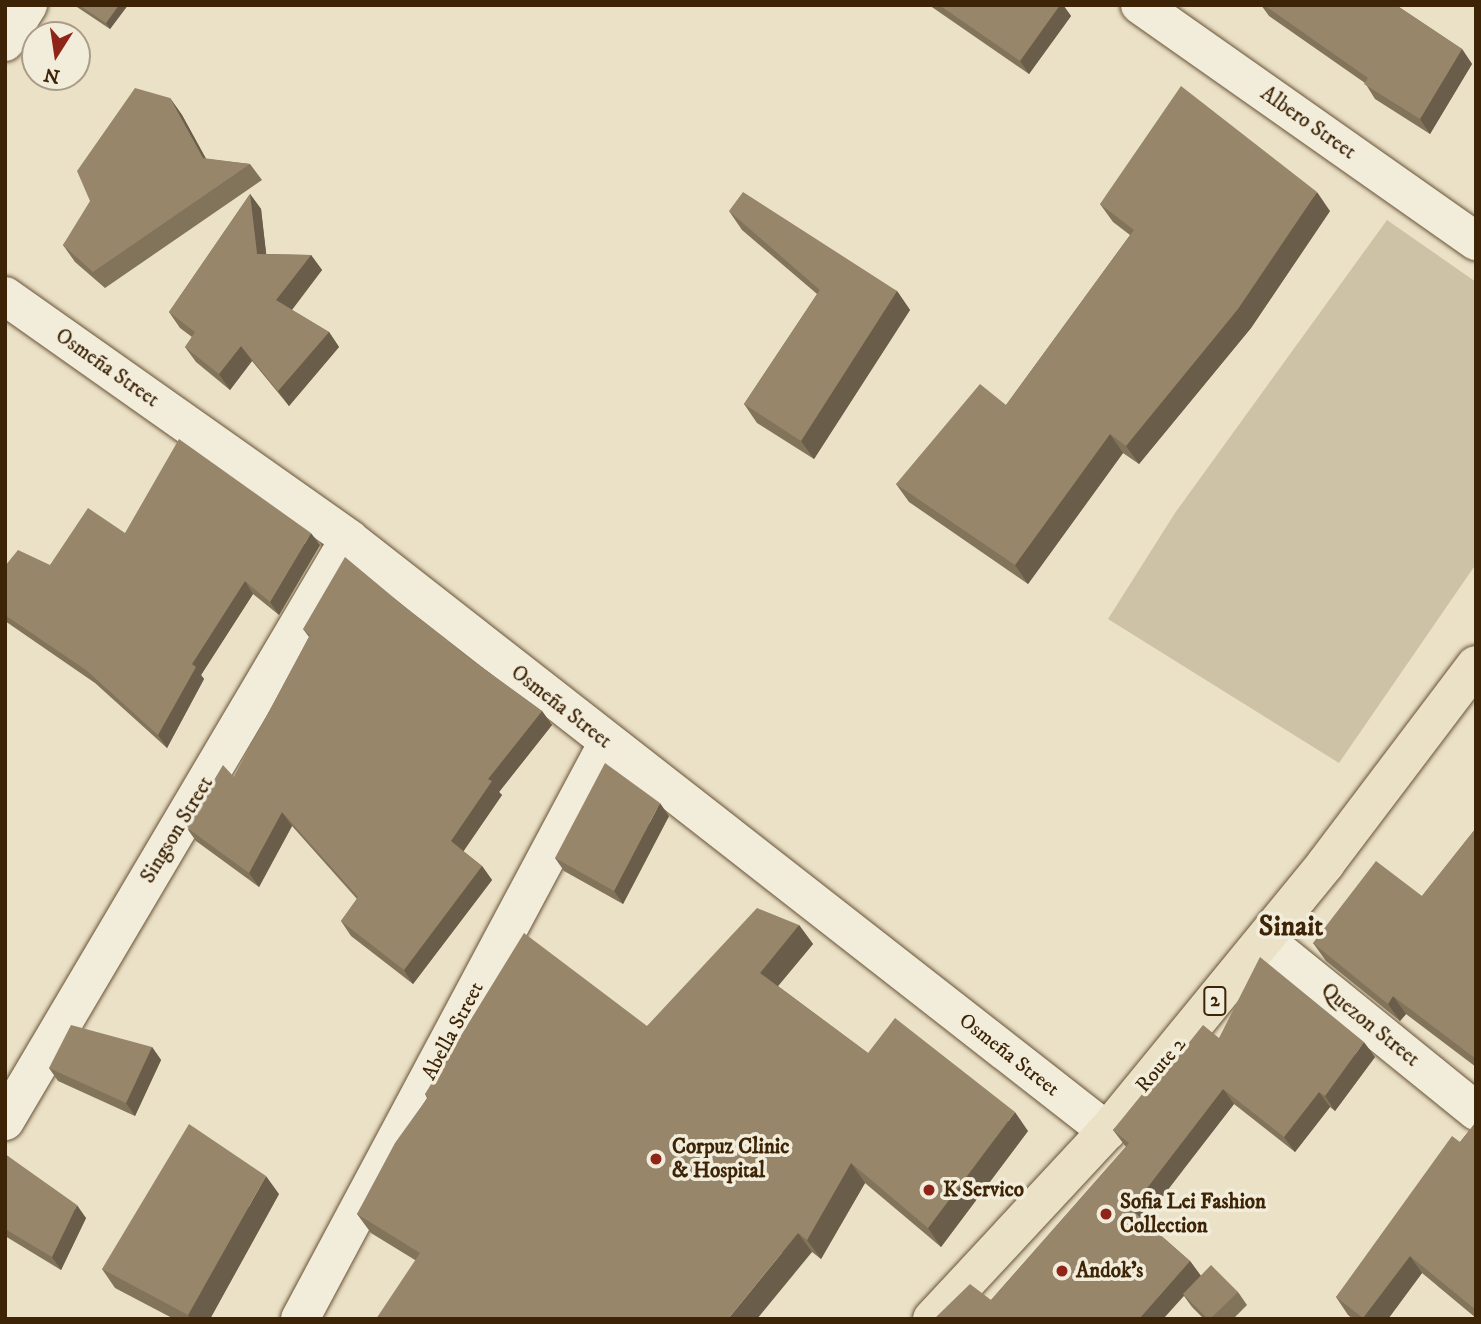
<!DOCTYPE html>
<html>
<head>
<meta charset="utf-8">
<style>
	body { margin:0 }
	#map { position:relative; width:1481px; height:1324px; overflow:hidden; background:#ebe1c7; font-family:"IM FELL DW Pica",serif }
	div>[style] { position:absolute }
	[style*='--x'] { left:calc(var(--x)*1px); top:calc(var(--y)*1px); width:calc(var(--w)*1px); rotate:calc(var(--a)*1deg) }
	.green>* { inset:0; background:#cdc1a6 }
	.roads { filter:drop-shadow(0 0 2px #685336) drop-shadow(0 0 2px #685336) }
	.minor>* { height:38px; margin:-19px; padding:0 19px; transform-origin:19px; border-radius:19px; background:#f2ecdb }
	.trunk>* { height:38px; margin:-19px; padding:0 19px; transform-origin:19px; border-radius:19px; background:#ebe1c7 }
	.wall>* { inset:0; background:#82735b }
	.shaded-wall>* { inset:0; background:#6a5e4a }
	.building>* { inset:0; background:#97866a }
	.dots>* { width:19px; height:19px; translate:-50% -50%; box-sizing:border-box; border:4px solid #f2ecdb; border-radius:50% }
	span { translate:-50% -50%; white-space:nowrap; text-align:center; line-height:1.15; -webkit-text-stroke:7px #f2ecdb; paint-order:stroke }
	.shield-label span { padding:2px 5px; background:#f2ecdb; border:2px solid; border-radius:5px; -webkit-text-stroke-width:0 }
	.shield-label { font-size:19px; color:#3d2406; font-weight:700 }
	.street-label { font-size:21px; color:#3d2406 }
	.poi-label { font-size:21px; color:#3d2406; font-weight:700 }
	.left { translate:0 -50%; text-align:left }
	.district-label { font-size:28px; color:#3d2406; font-weight:700 }
	.frame { position:absolute; inset:0; border:7px solid #3d2406; pointer-events:none }
	.north { position:absolute; left:21px; top:21px; width:70px; height:70px; box-sizing:border-box; background:#f2ecdb; border:2px solid #aa9c86; border-radius:50%; rotate:192deg; font-size:19px; font-weight:700; line-height:28px; text-align:center; color:#3d2406 }
	.north::after { content:''; display:block; margin:auto; width:24px; height:32px; background:#8f2418; clip-path:polygon(50% 0,100% 100%,50% 72%,0 100%) }
</style>
</head>
<body>
<div id="map">
	<div class="green">
		<i style="clip-path:polygon(1387px 220px,1476px 282px,1476px 564px,1339px 763px,1108px 619px,1175px 513px)"></i>
	</div>
	<div class="roads">
		<div class="minor">
			<i style="--x:1140;--y:5;--w:411;--a:35.1"></i>
			<i style="--x:5;--y:42;--w:44;--a:-58.1"></i>
			<i style="--x:5;--y:296;--w:421;--a:35.2"></i>
			<i style="--x:349;--y:539;--w:962;--a:37.99"></i>
			<i style="--x:1265;--y:940;--w:272;--a:39"></i>
			<i style="--x:5;--y:1121;--w:676;--a:-59.41"></i>
			<i style="--x:300;--y:1319;--w:652;--a:-61.9"></i>
		</div>
		<div class="trunk">
			<i style="--x:932;--y:1319;--w:257;--a:-47.1"></i>
			<i style="--x:1107;--y:1131;--w:346;--a:-50.7"></i>
			<i style="--x:1326;--y:863;--w:248;--a:-52.9"></i>
		</div>
	</div>
	<div class="wall">
		<i style="clip-path:polygon(74px 5px,128px 5px,110px 29px)"></i>
		<i style="clip-path:polygon(929px 5px,1063px 5px,1071px 16px,1029px 74px)"></i>
		<i style="clip-path:polygon(1261px 5px,1396px 5px,1462px 49px,1472px 64px,1430px 134px,1375px 99px,1365px 83px,1269px 16px)"></i>
		<i style="clip-path:polygon(170px 98px,182px 115px,206px 159px,250px 164px,262px 180px,105px 288px,75px 262px,63px 245px)"></i>
		<i style="clip-path:polygon(250px 194px,261px 209px,266px 254px,311px 255px,322px 270px,292px 310px,329px 332px,339px 347px,289px 406px,252px 361px,230px 390px,196px 362px,185px 347px,192px 337px,180px 328px,169px 312px)"></i>
		<i style="clip-path:polygon(1100px 204px,1330px 211px,1251px 328px,1139px 464px,1123px 453px,1028px 584px,909px 502px,896px 484px,1006px 405px,1130px 235px,1113px 222px)"></i>
		<i style="clip-path:polygon(729px 211px,897px 291px,910px 310px,814px 459px,757px 423px,744px 404px,817px 294px,742px 230px)"></i>
		<i style="clip-path:polygon(125px 533px,320px 545px,279px 615px,253px 594px,201px 675px,204px 679px,167px 748px,95px 683px,5px 621px,5px 566px,50px 565px)"></i>
		<i style="clip-path:polygon(303px 629px,447px 642px,542px 711px,552px 725px,499px 792px,502px 795px,463px 851px,482px 866px,492px 880px,413px 984px,351px 936px,341px 921px,357px 899px,292px 826px,259px 887px,196px 841px,186px 827px,234px 777px,309px 637px)"></i>
		<i style="clip-path:polygon(669px 816px,623px 904px,564px 871px,555px 858px)"></i>
		<i style="clip-path:polygon(1476px 828px,1476px 1067px,1406px 1014px,1400px 1021px,1326px 961px,1313px 943px,1422px 896px)"></i>
		<i style="clip-path:polygon(799px 925px,813px 944px,778px 986px,868px 1053px,1028px 1131px,941px 1247px,865px 1183px,821px 1259px,812px 1252px,415px 1260px,371px 1233px,357px 1214px,427px 1098px,425px 1094px,647px 1026px)"></i>
		<i style="clip-path:polygon(1219px 1038px,1375px 1057px,1335px 1111px,1330px 1107px,1295px 1152px,1234px 1104px,1144px 1221px,1190px 1261px,1201px 1276px,1238px 1292px,1247px 1305px,1233px 1319px,1204px 1319px,1192px 1307px,1184px 1296px,1163px 1319px,934px 1319px,991px 1300px,1126px 1147px,1113px 1130px,1164px 1074px)"></i>
		<i style="clip-path:polygon(152px 1047px,161px 1060px,135px 1116px,58px 1081px,49px 1068px)"></i>
		<i style="clip-path:polygon(1476px 1122px,1476px 1318px,1422px 1273px,1388px 1319px,1353px 1319px,1348px 1315px,1336px 1297px)"></i>
		<i style="clip-path:polygon(5px 1154px,86px 1218px,61px 1270px,5px 1236px)"></i>
		<i style="clip-path:polygon(279px 1194px,210px 1319px,174px 1319px,115px 1288px,102px 1269px)"></i>
	</div>
	<div class="shaded-wall">
		<i style="clip-path:polygon(119px 5px,128px 5px,110px 29px,106px 23px)"></i>
		<i style="clip-path:polygon(1060px 5px,1063px 5px,1071px 16px,1029px 74px,1020px 61px)"></i>
		<i style="clip-path:polygon(1462px 49px,1472px 64px,1430px 134px,1420px 119px)"></i>
		<i style="clip-path:polygon(170px 98px,182px 115px,215px 175px,203px 158px)"></i>
		<i style="clip-path:polygon(1317px 192px,1330px 211px,1251px 328px,1139px 464px,1126px 446px)"></i>
		<i style="clip-path:polygon(250px 194px,261px 209px,268px 269px,257px 254px)"></i>
		<i style="clip-path:polygon(311px 255px,322px 270px,287px 316px,276px 300px)"></i>
		<i style="clip-path:polygon(897px 291px,910px 310px,814px 459px,801px 441px)"></i>
		<i style="clip-path:polygon(329px 332px,339px 347px,289px 406px,278px 391px)"></i>
		<i style="clip-path:polygon(241px 346px,252px 361px,230px 390px,219px 374px)"></i>
		<i style="clip-path:polygon(1110px 434px,1123px 453px,1028px 584px,1015px 565px)"></i>
		<i style="clip-path:polygon(311px 533px,320px 545px,279px 615px,270px 602px)"></i>
		<i style="clip-path:polygon(245px 581px,253px 594px,201px 675px,204px 679px,167px 748px,158px 735px,192px 664px)"></i>
		<i style="clip-path:polygon(542px 711px,552px 725px,499px 792px,502px 795px,461px 855px,451px 841px,488px 779px)"></i>
		<i style="clip-path:polygon(660px 803px,669px 816px,623px 904px,614px 891px)"></i>
		<i style="clip-path:polygon(282px 812px,292px 826px,259px 887px,249px 873px)"></i>
		<i style="clip-path:polygon(482px 866px,492px 880px,413px 984px,404px 970px)"></i>
		<i style="clip-path:polygon(799px 925px,813px 944px,773px 992px,760px 973px)"></i>
		<i style="clip-path:polygon(1393px 996px,1406px 1014px,1400px 1021px,1388px 1004px)"></i>
		<i style="clip-path:polygon(1364px 1042px,1375px 1057px,1335px 1111px,1325px 1096px)"></i>
		<i style="clip-path:polygon(152px 1047px,161px 1060px,135px 1116px,126px 1103px)"></i>
		<i style="clip-path:polygon(1223px 1089px,1234px 1104px,1141px 1224px,1131px 1209px)"></i>
		<i style="clip-path:polygon(1319px 1092px,1330px 1107px,1295px 1152px,1284px 1137px)"></i>
		<i style="clip-path:polygon(1015px 1112px,1028px 1131px,941px 1247px,928px 1228px)"></i>
		<i style="clip-path:polygon(851px 1163px,865px 1183px,821px 1259px,807px 1240px)"></i>
		<i style="clip-path:polygon(266px 1176px,279px 1194px,210px 1319px,191px 1319px,188px 1315px)"></i>
		<i style="clip-path:polygon(77px 1205px,86px 1218px,61px 1270px,52px 1257px)"></i>
		<i style="clip-path:polygon(798px 1233px,812px 1252px,757px 1319px,728px 1319px)"></i>
		<i style="clip-path:polygon(1410px 1256px,1422px 1273px,1388px 1319px,1364px 1319px,1363px 1318px)"></i>
		<i style="clip-path:polygon(1190px 1261px,1201px 1276px,1163px 1319px,1139px 1319px)"></i>
	</div>
	<div class="building">
		<i style="clip-path:polygon(79px 5px,119px 5px,106px 23px)"></i>
		<i style="clip-path:polygon(939px 5px,1060px 5px,1020px 61px)"></i>
		<i style="clip-path:polygon(1264px 5px,1396px 5px,1462px 49px,1420px 119px,1364px 84px,1368px 78px)"></i>
		<i style="clip-path:polygon(1181px 86px,1317px 192px,1238px 309px,1126px 446px,1110px 434px,1015px 565px,896px 484px,980px 384px,1006px 405px,1134px 230px,1100px 204px)"></i>
		<i style="clip-path:polygon(135px 88px,170px 98px,203px 158px,250px 164px,93px 272px,63px 245px,90px 201px,77px 171px)"></i>
		<i style="clip-path:polygon(743px 192px,897px 291px,801px 441px,744px 404px,820px 290px,729px 211px)"></i>
		<i style="clip-path:polygon(250px 194px,257px 254px,311px 255px,276px 300px,329px 332px,278px 391px,241px 346px,219px 374px,185px 347px,195px 332px,169px 312px)"></i>
		<i style="clip-path:polygon(179px 439px,311px 533px,270px 602px,245px 581px,192px 664px,196px 667px,158px 735px,86px 670px,5px 615px,5px 566px,18px 550px,50px 565px,88px 508px,125px 533px)"></i>
		<i style="clip-path:polygon(345px 557px,447px 642px,542px 711px,488px 779px,492px 781px,451px 841px,482px 866px,404px 970px,341px 921px,358px 897px,282px 812px,249px 873px,186px 827px,223px 765px,234px 777px,310px 635px,303px 629px)"></i>
		<i style="clip-path:polygon(605px 763px,660px 803px,614px 891px,555px 858px)"></i>
		<i style="clip-path:polygon(1476px 828px,1476px 1059px,1393px 996px,1388px 1004px,1313px 943px,1376px 861px,1422px 896px)"></i>
		<i style="clip-path:polygon(757px 908px,799px 925px,760px 973px,868px 1053px,895px 1018px,1015px 1112px,928px 1228px,851px 1163px,807px 1240px,798px 1233px,728px 1319px,376px 1319px,420px 1253px,357px 1214px,395px 1143px,428px 1097px,425px 1094px,524px 933px,647px 1026px)"></i>
		<i style="clip-path:polygon(1260px 957px,1364px 1042px,1325px 1096px,1319px 1092px,1284px 1137px,1223px 1089px,1131px 1209px,1190px 1261px,1139px 1319px,934px 1319px,970px 1284px,991px 1300px,1129px 1143px,1113px 1130px,1161px 1071px,1164px 1074px,1203px 1025px,1219px 1038px)"></i>
		<i style="clip-path:polygon(71px 1025px,152px 1047px,126px 1103px,49px 1068px)"></i>
		<i style="clip-path:polygon(1476px 1122px,1476px 1310px,1410px 1256px,1363px 1318px,1336px 1297px,1452px 1136px,1460px 1142px)"></i>
		<i style="clip-path:polygon(189px 1124px,266px 1176px,188px 1315px,102px 1269px)"></i>
		<i style="clip-path:polygon(5px 1154px,77px 1205px,52px 1257px,5px 1229px)"></i>
		<i style="clip-path:polygon(1211px 1265px,1238px 1292px,1210px 1319px,1208px 1319px,1183px 1294px)"></i>
	</div>
	<div class="dots">
		<i style="left:656px;top:1159px;background:#8f2418"></i>
		<i style="left:929px;top:1190px;background:#8f2418"></i>
		<i style="left:1106px;top:1214px;background:#8f2418"></i>
		<i style="left:1062px;top:1271px;background:#8f2418"></i>
	</div>
	<div class="shield-label">
		<span style="left:1215px;top:1001px">2</span>
	</div>
	<div class="street-label">
		<span style="left:1308px;top:123px;rotate:35deg">Albero Street</span>
		<span style="left:107px;top:368px;rotate:35deg">Osmeña Street</span>
		<span style="left:561px;top:707px;rotate:38deg">Osmeña Street</span>
		<span style="left:177px;top:830px;rotate:-59deg">Singson Street</span>
		<span style="left:1370px;top:1025px;rotate:39deg">Quezon Street</span>
		<span style="left:453px;top:1031px;rotate:-62deg">Abella Street</span>
		<span style="left:1009px;top:1055px;rotate:38deg">Osmeña Street</span>
		<span style="left:1161px;top:1065px;rotate:-50deg">Route 2</span>
	</div>
	<div class="poi-label">
		<span class="left" style="left:672px;top:1159px">Corpuz Clinic<br>&amp; Hospital</span>
		<span class="left" style="left:943px;top:1190px">K Servico</span>
		<span class="left" style="left:1120px;top:1214px">Sofia Lei Fashion<br>Collection</span>
		<span class="left" style="left:1076px;top:1271px">Andok's</span>
	</div>
	<div class="district-label">
		<span style="left:1291px;top:927px">Sinait</span>
	</div>
	<div class="frame"></div>
	<div class="north">N</div>
</div>
</body>
</html>
